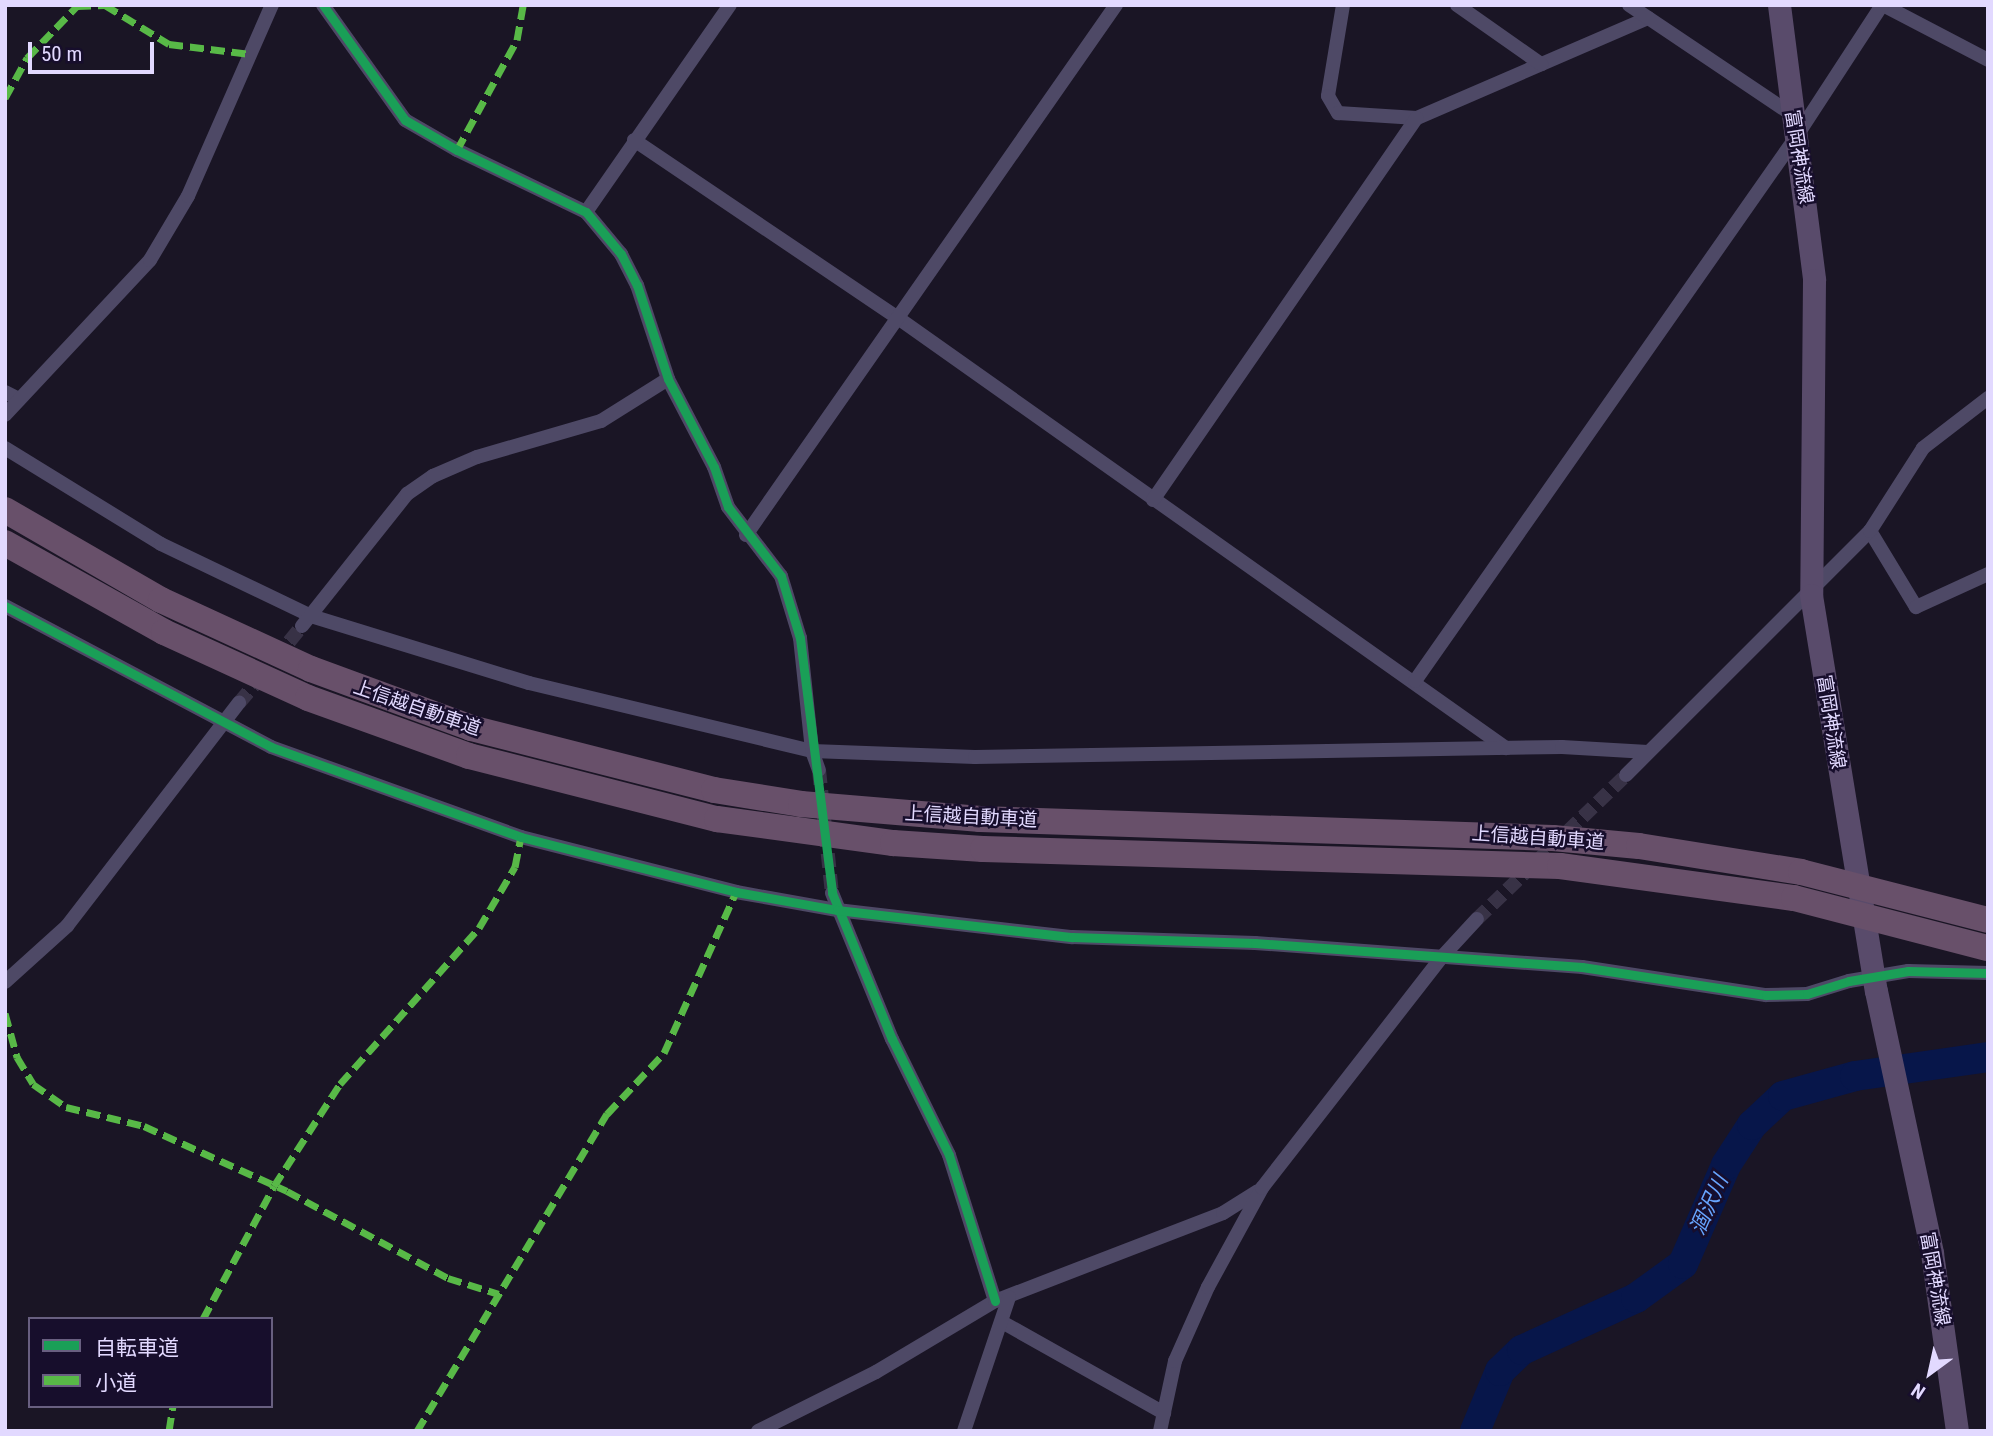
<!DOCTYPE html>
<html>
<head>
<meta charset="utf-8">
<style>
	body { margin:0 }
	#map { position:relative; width:1993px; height:1436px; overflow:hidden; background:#1a1525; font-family:"Roboto Condensed","Noto Sans JP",sans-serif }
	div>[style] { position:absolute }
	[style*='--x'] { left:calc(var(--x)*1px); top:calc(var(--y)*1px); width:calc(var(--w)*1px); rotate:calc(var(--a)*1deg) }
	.river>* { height:30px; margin:-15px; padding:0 15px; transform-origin:15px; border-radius:15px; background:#07164a }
	.street-tunnel>* { height:14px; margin-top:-7px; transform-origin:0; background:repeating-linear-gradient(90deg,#383246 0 14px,transparent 0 21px) }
	.street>* { height:14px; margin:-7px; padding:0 7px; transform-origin:7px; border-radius:7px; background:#4e4966 }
	.primary>* { height:23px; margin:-11.5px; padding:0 11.5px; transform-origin:11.5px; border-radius:11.5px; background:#594b6b }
	.highway>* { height:26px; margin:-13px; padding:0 13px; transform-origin:13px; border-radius:13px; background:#68506a }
	.highway-bridge>* { height:26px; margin:-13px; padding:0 13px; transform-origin:13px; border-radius:13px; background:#68506a }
	.quiet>* { height:7px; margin-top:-3.5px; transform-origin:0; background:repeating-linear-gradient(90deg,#58b947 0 14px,transparent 0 21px) }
	.cycleway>* { height:9px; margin:-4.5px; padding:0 4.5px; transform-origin:4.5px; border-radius:4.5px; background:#1a9f57 }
	span { translate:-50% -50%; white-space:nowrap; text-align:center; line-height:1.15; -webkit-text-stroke:5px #170e2c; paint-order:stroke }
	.street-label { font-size:19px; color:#e2d9ff }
	.water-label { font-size:21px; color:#67a5ff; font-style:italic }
	.frame { position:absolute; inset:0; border:7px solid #e2d9ff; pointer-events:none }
	.legend { position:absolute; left:28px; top:1317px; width:245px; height:91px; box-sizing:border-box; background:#170e2c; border:2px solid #685f80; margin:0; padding:9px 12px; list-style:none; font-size:21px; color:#e2d9ff }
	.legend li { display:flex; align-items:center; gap:14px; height:35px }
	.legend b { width:35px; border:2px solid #685f80 }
	.north { position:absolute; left:1895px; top:1338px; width:70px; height:70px; -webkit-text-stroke:5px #170e2c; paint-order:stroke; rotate:213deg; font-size:19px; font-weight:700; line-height:28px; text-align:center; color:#e2d9ff }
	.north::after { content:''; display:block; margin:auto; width:24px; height:32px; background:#e2d9ff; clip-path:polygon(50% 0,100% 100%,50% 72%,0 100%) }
	.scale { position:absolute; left:28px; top:42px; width:126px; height:32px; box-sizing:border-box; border:4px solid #e2d9ff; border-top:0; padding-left:9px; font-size:21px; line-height:24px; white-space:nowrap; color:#e2d9ff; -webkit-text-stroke:5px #170e2c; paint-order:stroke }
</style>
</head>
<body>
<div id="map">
	<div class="river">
		<i style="--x:1475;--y:1431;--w:65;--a:-67.4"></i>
		<i style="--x:1500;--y:1371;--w:30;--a:-44"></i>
		<i style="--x:1522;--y:1350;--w:125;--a:-24.5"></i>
		<i style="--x:1636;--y:1298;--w:58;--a:-35.9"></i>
		<i style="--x:1683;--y:1264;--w:108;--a:-66.5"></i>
		<i style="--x:1726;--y:1165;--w:48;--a:-57"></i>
		<i style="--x:1752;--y:1125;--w:42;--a:-43.1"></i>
		<i style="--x:1783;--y:1096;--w:75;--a:-15.5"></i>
		<i style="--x:1855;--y:1076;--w:134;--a:-8.1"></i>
	</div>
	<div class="street-tunnel">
		<i style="--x:276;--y:658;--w:41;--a:-50.9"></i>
		<i style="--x:239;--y:703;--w:39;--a:-50"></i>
		<i style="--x:819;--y:770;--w:124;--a:84"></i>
		<i style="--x:1477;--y:919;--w:207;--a:-44"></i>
	</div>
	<div class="street">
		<i style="--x:323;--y:5;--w:141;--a:54.5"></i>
		<i style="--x:405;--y:120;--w:60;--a:30"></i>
		<i style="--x:457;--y:150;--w:143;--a:25.7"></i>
		<i style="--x:586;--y:212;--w:55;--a:50.2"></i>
		<i style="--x:621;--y:254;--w:35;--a:63"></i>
		<i style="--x:637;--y:285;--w:99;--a:71.7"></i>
		<i style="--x:668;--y:379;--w:99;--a:62.4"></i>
		<i style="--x:714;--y:467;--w:42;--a:70.7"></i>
		<i style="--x:728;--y:507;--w:87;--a:52.5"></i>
		<i style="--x:781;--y:576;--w:65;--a:73"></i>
		<i style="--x:800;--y:638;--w:114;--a:83.9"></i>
		<i style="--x:812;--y:751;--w:20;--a:70"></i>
		<i style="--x:1343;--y:5;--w:92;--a:99.4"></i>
		<i style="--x:1328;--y:96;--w:20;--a:60"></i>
		<i style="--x:1338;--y:113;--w:79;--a:3.6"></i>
		<i style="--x:1417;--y:118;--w:252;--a:-23.4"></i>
		<i style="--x:1457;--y:5;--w:103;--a:35.1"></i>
		<i style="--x:1629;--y:5;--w:195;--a:33.9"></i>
		<i style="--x:1883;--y:5;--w:119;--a:27.6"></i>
		<i style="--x:634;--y:140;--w:318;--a:34"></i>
		<i style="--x:898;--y:318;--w:745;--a:35.27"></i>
		<i style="--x:586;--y:212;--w:252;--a:-55.2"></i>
		<i style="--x:5;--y:392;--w:16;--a:27"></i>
		<i style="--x:5;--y:415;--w:212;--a:-46.9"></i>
		<i style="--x:150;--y:260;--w:74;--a:-59.3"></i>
		<i style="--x:188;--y:196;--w:209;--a:-66.3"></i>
		<i style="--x:5;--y:448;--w:183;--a:31.6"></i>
		<i style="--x:161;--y:544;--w:166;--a:25.6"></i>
		<i style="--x:311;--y:616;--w:228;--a:17.1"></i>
		<i style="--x:529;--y:683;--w:291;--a:13.5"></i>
		<i style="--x:812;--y:751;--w:163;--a:2.1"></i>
		<i style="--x:975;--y:757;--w:587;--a:-0.98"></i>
		<i style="--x:1562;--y:747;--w:86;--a:3.3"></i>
		<i style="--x:1153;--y:500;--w:464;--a:-55.4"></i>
		<i style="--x:1870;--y:531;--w:89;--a:58.8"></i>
		<i style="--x:1916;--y:607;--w:79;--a:-24.6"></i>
		<i style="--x:746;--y:535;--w:646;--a:-55.08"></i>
		<i style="--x:5;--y:606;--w:301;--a:27.9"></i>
		<i style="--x:271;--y:747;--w:266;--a:19.8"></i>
		<i style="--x:521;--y:837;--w:222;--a:14.3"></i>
		<i style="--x:736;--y:892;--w:103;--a:10.1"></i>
		<i style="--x:837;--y:910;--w:237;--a:6.6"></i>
		<i style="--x:1072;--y:937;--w:183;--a:1.9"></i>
		<i style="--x:1255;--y:943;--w:328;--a:4.2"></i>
		<i style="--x:1582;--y:967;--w:186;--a:8.7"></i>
		<i style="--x:1766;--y:995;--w:41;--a:-1.4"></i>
		<i style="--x:1807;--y:994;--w:44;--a:-17.2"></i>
		<i style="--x:1849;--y:981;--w:60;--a:-9.6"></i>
		<i style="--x:1908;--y:971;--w:80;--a:1.4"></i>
		<i style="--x:302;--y:626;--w:169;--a:-51.5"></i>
		<i style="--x:407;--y:494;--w:32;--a:-35"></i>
		<i style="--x:433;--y:476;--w:48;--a:-23.4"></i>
		<i style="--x:477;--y:457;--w:129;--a:-16.2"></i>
		<i style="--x:601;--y:421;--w:79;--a:-32.1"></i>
		<i style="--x:1415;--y:681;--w:664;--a:-54.99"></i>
		<i style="--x:1796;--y:137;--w:158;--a:-56.9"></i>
		<i style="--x:1626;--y:775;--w:345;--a:-45"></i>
		<i style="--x:1870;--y:531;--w:98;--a:-57.4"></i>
		<i style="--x:1923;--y:448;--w:82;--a:-37.6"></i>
		<i style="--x:832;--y:893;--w:158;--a:67.7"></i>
		<i style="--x:892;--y:1039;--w:129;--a:63.8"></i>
		<i style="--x:949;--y:1155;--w:153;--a:72.5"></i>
		<i style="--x:5;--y:982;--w:84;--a:-42.1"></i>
		<i style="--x:67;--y:926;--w:282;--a:-52.4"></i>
		<i style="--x:1002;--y:1322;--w:186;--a:29.3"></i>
		<i style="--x:758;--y:1431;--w:132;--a:-26.6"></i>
		<i style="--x:876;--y:1372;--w:139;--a:-30.8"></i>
		<i style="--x:995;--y:1301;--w:244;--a:-21.1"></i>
		<i style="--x:1223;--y:1213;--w:41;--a:-32.2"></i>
		<i style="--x:964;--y:1431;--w:141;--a:-71.4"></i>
		<i style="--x:1160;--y:1431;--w:72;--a:-77.9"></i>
		<i style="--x:1175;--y:1361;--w:81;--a:-66"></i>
		<i style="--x:1208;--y:1287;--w:113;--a:-61.4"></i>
		<i style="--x:1262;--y:1188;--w:291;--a:-52.1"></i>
		<i style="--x:1441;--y:958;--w:53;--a:-47.3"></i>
	</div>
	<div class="primary">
		<i style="--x:1779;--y:5;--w:277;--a:82.7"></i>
		<i style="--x:1814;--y:280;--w:315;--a:90.5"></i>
		<i style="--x:1811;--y:595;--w:401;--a:80.7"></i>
		<i style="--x:1876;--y:991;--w:268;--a:77.9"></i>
		<i style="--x:1932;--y:1253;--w:180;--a:82"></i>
	</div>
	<div class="highway">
		<i style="--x:5;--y:510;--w:180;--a:30"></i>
		<i style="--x:161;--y:600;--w:165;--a:24.7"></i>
		<i style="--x:311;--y:669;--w:171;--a:20.2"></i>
		<i style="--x:471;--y:728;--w:251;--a:14.3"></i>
		<i style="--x:714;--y:790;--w:88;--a:9.1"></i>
		<i style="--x:801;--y:804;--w:180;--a:4.8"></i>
		<i style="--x:980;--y:819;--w:573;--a:1.9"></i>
		<i style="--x:1553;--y:838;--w:86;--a:5.3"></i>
		<i style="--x:1639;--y:846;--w:164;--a:9.1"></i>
		<i style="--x:5;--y:543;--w:182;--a:29.2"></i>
		<i style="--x:164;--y:632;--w:158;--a:24.6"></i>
		<i style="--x:308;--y:698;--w:171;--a:19.8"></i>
		<i style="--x:469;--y:756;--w:256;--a:14.3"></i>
		<i style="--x:717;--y:819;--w:178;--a:7.8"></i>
		<i style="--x:893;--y:843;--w:90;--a:3.8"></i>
		<i style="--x:983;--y:849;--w:577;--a:1.69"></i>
		<i style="--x:1560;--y:866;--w:236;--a:7.8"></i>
	</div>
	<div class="highway-bridge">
		<i style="--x:1801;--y:872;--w:193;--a:14.4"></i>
		<i style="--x:1794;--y:898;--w:200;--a:14.5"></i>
	</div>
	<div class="quiet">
		<i style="--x:5;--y:98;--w:46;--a:-61.2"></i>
		<i style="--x:27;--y:58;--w:72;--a:-46.1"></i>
		<i style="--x:77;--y:6;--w:28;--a:-2"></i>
		<i style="--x:105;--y:5;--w:75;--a:31.4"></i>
		<i style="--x:169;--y:44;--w:82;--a:7"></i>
		<i style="--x:457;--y:150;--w:125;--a:-61.4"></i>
		<i style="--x:517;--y:40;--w:36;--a:-80"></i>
		<i style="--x:5;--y:1013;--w:46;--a:74.7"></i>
		<i style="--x:17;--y:1057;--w:31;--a:59"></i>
		<i style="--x:33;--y:1084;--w:40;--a:34.9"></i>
		<i style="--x:66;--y:1107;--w:80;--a:13.7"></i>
		<i style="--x:144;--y:1126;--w:157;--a:24.4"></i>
		<i style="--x:287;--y:1191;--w:183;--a:28.4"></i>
		<i style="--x:448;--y:1278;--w:53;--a:17.4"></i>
		<i style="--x:203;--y:1319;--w:151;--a:-61.9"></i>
		<i style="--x:274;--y:1186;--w:121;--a:-57.1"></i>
		<i style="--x:340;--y:1084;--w:209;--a:-48.3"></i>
		<i style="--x:479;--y:928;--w:71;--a:-59.5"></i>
		<i style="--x:515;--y:867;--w:31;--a:-79"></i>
		<i style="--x:169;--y:1431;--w:25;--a:-81"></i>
		<i style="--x:417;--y:1431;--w:370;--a:-59.1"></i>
		<i style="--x:607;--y:1114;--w:83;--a:-46.9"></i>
		<i style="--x:664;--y:1053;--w:176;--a:-65.9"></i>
	</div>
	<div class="cycleway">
		<i style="--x:323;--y:5;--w:141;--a:54.5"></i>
		<i style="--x:405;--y:120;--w:60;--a:30"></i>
		<i style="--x:457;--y:150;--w:143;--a:25.7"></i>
		<i style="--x:586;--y:212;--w:55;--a:50.2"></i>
		<i style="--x:621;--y:254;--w:35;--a:63"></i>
		<i style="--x:637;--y:285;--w:99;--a:71.7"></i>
		<i style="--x:668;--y:379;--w:99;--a:62.4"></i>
		<i style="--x:714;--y:467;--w:42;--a:70.7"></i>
		<i style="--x:728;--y:507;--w:87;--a:52.5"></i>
		<i style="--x:781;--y:576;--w:65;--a:73"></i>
		<i style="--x:800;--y:638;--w:257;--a:82.8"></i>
		<i style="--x:832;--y:893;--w:158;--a:67.7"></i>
		<i style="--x:892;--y:1039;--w:129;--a:63.8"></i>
		<i style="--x:949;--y:1155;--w:153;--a:72.5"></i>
		<i style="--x:5;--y:606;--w:301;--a:27.9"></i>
		<i style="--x:271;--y:747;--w:266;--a:19.8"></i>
		<i style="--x:521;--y:837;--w:222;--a:14.3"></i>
		<i style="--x:736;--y:892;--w:103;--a:10.1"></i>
		<i style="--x:837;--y:910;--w:237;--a:6.6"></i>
		<i style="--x:1072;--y:937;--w:183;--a:1.9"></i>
		<i style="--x:1255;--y:943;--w:328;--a:4.2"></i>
		<i style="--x:1582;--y:967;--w:186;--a:8.7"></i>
		<i style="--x:1766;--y:995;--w:41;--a:-1.4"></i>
		<i style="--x:1807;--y:994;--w:44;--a:-17.2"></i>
		<i style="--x:1849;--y:981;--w:60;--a:-9.6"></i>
		<i style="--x:1908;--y:971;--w:80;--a:1.4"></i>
	</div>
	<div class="street-label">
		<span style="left:1799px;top:157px;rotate:81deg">富岡神流線</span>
		<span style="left:417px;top:708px;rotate:19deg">上信越自動車道</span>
		<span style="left:1831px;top:722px;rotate:81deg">富岡神流線</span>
		<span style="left:971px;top:817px;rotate:3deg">上信越自動車道</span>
		<span style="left:1538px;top:838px;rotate:4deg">上信越自動車道</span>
		<span style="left:1935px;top:1279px;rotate:80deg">富岡神流線</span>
	</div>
	<div class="water-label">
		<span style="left:1709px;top:1205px;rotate:-66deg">涸沢川</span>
	</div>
	<div class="frame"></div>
	<ul class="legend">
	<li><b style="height:9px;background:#1a9f57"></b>自転車道</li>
	<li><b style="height:9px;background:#58b947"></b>小道</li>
	</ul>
	<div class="north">N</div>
	<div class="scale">50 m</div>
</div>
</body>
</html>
